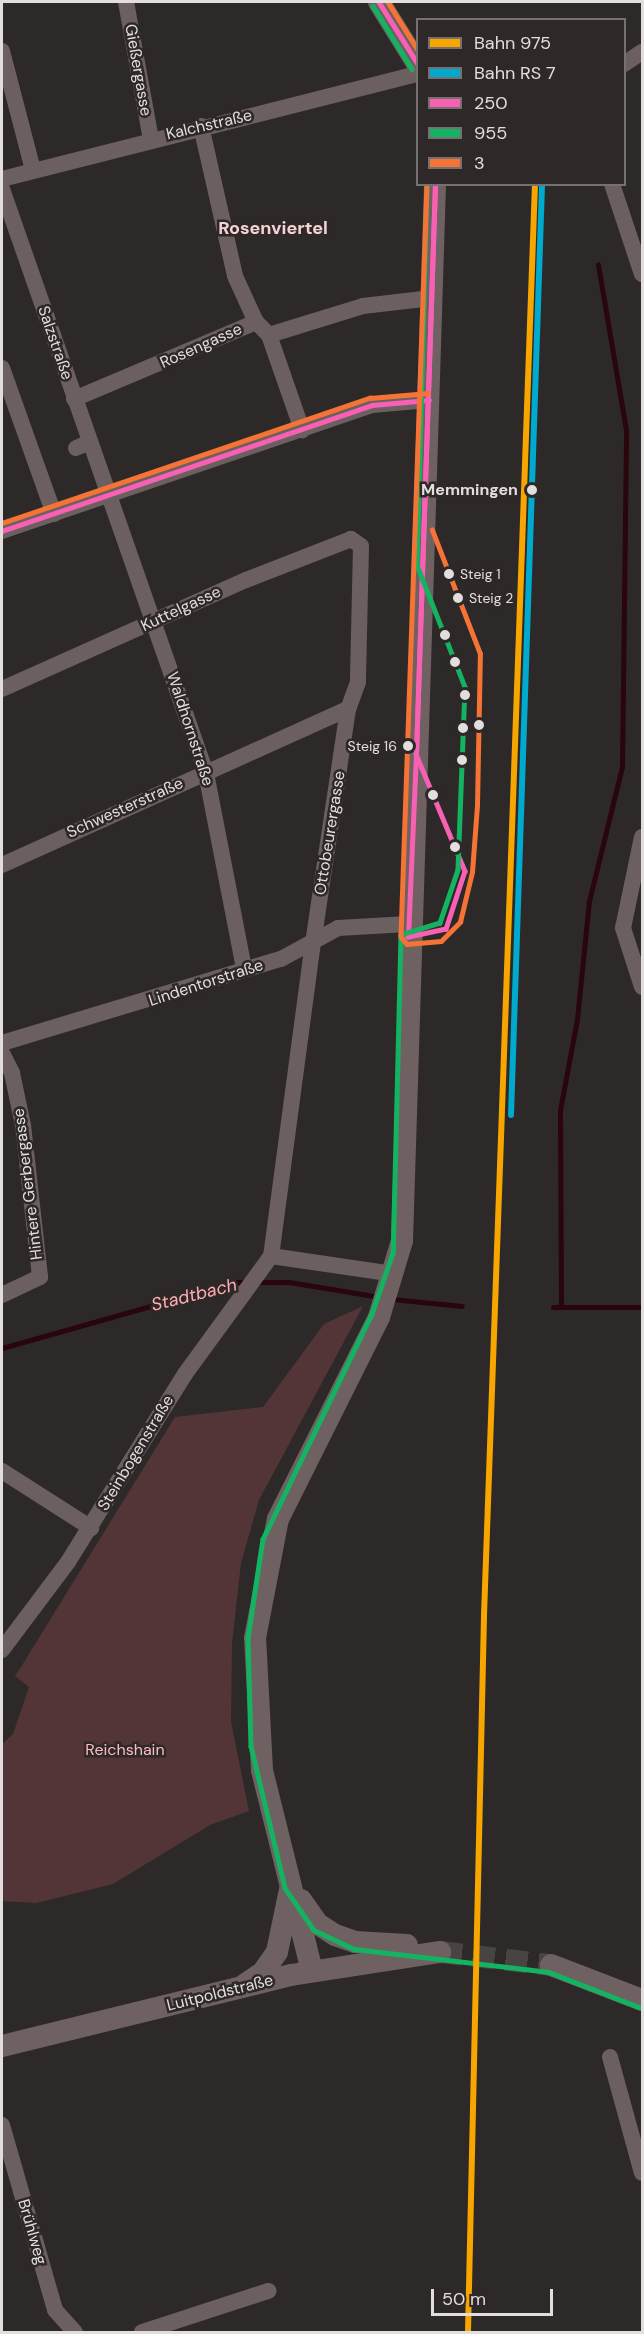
<!DOCTYPE html>
<html>
<head>
<meta charset="utf-8">
<style>
	body { margin:0 }
	#map { position:relative; width:644px; height:2334px; overflow:hidden; background:#2d2929; font-family:"DM Sans",sans-serif }
	div>[style] { position:absolute }
	[style*='--x'] { left:calc(var(--x)*1px); top:calc(var(--y)*1px); width:calc(var(--w)*1px); rotate:calc(var(--a)*1deg) }
	.green>* { inset:0; background:#543537 }
	.stream>* { height:5px; margin:-2.5px; padding:0 2.5px; transform-origin:2.5px; border-radius:2.5px; background:#28060b }
	.secondary-tunnel>* { height:22px; margin-top:-11px; transform-origin:0; background:repeating-linear-gradient(90deg,#484444 0 22px,transparent 0 33px) }
	.street>* { height:16px; margin:-8px; padding:0 8px; transform-origin:8px; border-radius:8px; background:#6c5f60 }
	.secondary>* { height:22px; margin:-11px; padding:0 11px; transform-origin:11px; border-radius:11px; background:#6f6162 }
	.bus-1>* { height:4.5px; margin:-2.25px; padding:0 2.25px; transform-origin:2.25px; border-radius:2.25px; background:#f860b3 }
	.bus-2>* { height:4.5px; margin:-2.25px; padding:0 2.25px; transform-origin:2.25px; border-radius:2.25px; background:#13b361 }
	.bus-3>* { height:4.5px; margin:-2.25px; padding:0 2.25px; transform-origin:2.25px; border-radius:2.25px; background:#f57335 }
	.rail-1>* { height:6px; margin:-3px; padding:0 3px; transform-origin:3px; border-radius:3px; background:#f7a600 }
	.rail-2>* { height:6px; margin:-3px; padding:0 3px; transform-origin:3px; border-radius:3px; background:#00a9ce }
	.dots>* { width:16px; height:16px; translate:-50% -50%; box-sizing:border-box; border:3px solid #2e2828; border-radius:50% }
	span { translate:-50% -50%; white-space:nowrap; text-align:center; line-height:1.15; -webkit-text-stroke:5px #2e2828; paint-order:stroke }
	.bus-label { font-size:14px; color:#e2dede }
	.left { translate:0 -50%; text-align:left }
	.right { translate:-100% -50%; text-align:right }
	.street-label { font-size:16px; color:#e2dede }
	.stop-label { font-size:16px; color:#e2dede; font-weight:700 }
	.park-label { font-size:16px; color:#fdbcbf }
	.neighbourhood-label { font-size:18px; color:#f5d2d3; font-weight:700 }
	.water-label { font-size:18px; color:#ffafb4; font-style:italic }
	.frame { position:absolute; inset:0; border:3px solid #e2dede; pointer-events:none }
	.legend { position:absolute; left:416px; top:18px; width:210px; height:168px; box-sizing:border-box; background:#2e2828; border:2px solid #767171; margin:0; padding:8px 10px; list-style:none; font-size:18px; color:#e2dede }
	.legend li { display:flex; align-items:center; gap:12px; height:30px }
	.legend b { width:30px; border:2px solid #767171 }
	.scale { position:absolute; left:431px; top:2289px; width:122px; height:27px; box-sizing:border-box; border:3px solid #e2dede; border-top:0; padding-left:8px; font-size:18px; line-height:21px; white-space:nowrap; color:#e2dede; -webkit-text-stroke:4px #2e2828; paint-order:stroke }
</style>
</head>
<body>
<div id="map">
	<div class="green">
		<i style="clip-path:polygon(363px 1306px,259px 1500px,241px 1563px,232px 1643px,231px 1722px,249px 1811px,210px 1825px,113px 1884px,36px 1903px,2px 1901px,2px 1744px,13px 1734px,29px 1687px,15px 1676px,21px 1667px,175px 1417px,263px 1407px,324px 1324px)"></i>
	</div>
	<div class="stream">
		<i style="--x:392;--y:1299;--w:70;--a:5.7"></i>
		<i style="--x:561;--y:1306;--w:196;--a:-90.3"></i>
		<i style="--x:560;--y:1110;--w:93;--a:-79.4"></i>
		<i style="--x:577;--y:1019;--w:119;--a:-84.2"></i>
		<i style="--x:589;--y:901;--w:138;--a:-76.2"></i>
		<i style="--x:622;--y:767;--w:337;--a:-89.3"></i>
		<i style="--x:626;--y:430;--w:168;--a:-99.6"></i>
		<i style="--x:553;--y:1307;--w:89;--a:0"></i>
		<i style="--x:2;--y:1348;--w:242;--a:-15.8"></i>
		<i style="--x:235;--y:1282;--w:54;--a:0"></i>
		<i style="--x:289;--y:1282;--w:92;--a:9.4"></i>
	</div>
	<div class="secondary-tunnel">
		<i style="--x:440;--y:1952;--w:112;--a:6.7"></i>
	</div>
	<div class="street">
		<i style="--x:126;--y:2;--w:139;--a:79.7"></i>
		<i style="--x:2;--y:51;--w:123;--a:75.4"></i>
		<i style="--x:624;--y:64;--w:22;--a:-34"></i>
		<i style="--x:201;--y:126;--w:154;--a:77.2"></i>
		<i style="--x:235;--y:276;--w:51;--a:65.5"></i>
		<i style="--x:2;--y:179;--w:429;--a:-14.2"></i>
		<i style="--x:612;--y:184;--w:95;--a:71.6"></i>
		<i style="--x:2;--y:189;--w:619;--a:70.74"></i>
		<i style="--x:206;--y:773;--w:200;--a:79"></i>
		<i style="--x:269;--y:335;--w:98;--a:-17.1"></i>
		<i style="--x:363;--y:306;--w:69;--a:-6.6"></i>
		<i style="--x:2;--y:368;--w:155;--a:70.4"></i>
		<i style="--x:74;--y:399;--w:198;--a:-22.9"></i>
		<i style="--x:256;--y:322;--w:18;--a:45"></i>
		<i style="--x:269;--y:335;--w:101;--a:70.8"></i>
		<i style="--x:76;--y:448;--w:15;--a:-23"></i>
		<i style="--x:2;--y:531;--w:391;--a:-18.8"></i>
		<i style="--x:372;--y:405;--w:57;--a:-5"></i>
		<i style="--x:2;--y:689;--w:267;--a:-24.1"></i>
		<i style="--x:246;--y:580;--w:113;--a:-21.3"></i>
		<i style="--x:351;--y:539;--w:12;--a:35"></i>
		<i style="--x:361;--y:546;--w:136;--a:91.3"></i>
		<i style="--x:358;--y:682;--w:29;--a:110"></i>
		<i style="--x:348;--y:709;--w:236;--a:98.5"></i>
		<i style="--x:313;--y:942;--w:317;--a:97.6"></i>
		<i style="--x:271;--y:1256;--w:146;--a:126.1"></i>
		<i style="--x:185;--y:1374;--w:221;--a:121.9"></i>
		<i style="--x:68;--y:1562;--w:110;--a:126.9"></i>
		<i style="--x:642;--y:837;--w:93;--a:101.8"></i>
		<i style="--x:623;--y:928;--w:62;--a:72.1"></i>
		<i style="--x:2;--y:865;--w:380;--a:-24.3"></i>
		<i style="--x:2;--y:1043;--w:291;--a:-16.8"></i>
		<i style="--x:281;--y:959;--w:65;--a:-28.5"></i>
		<i style="--x:338;--y:928;--w:70;--a:-3.3"></i>
		<i style="--x:2;--y:1053;--w:22;--a:63"></i>
		<i style="--x:12;--y:1073;--w:53;--a:78.1"></i>
		<i style="--x:23;--y:1125;--w:153;--a:83.6"></i>
		<i style="--x:40;--y:1277;--w:42;--a:154.7"></i>
		<i style="--x:271;--y:1256;--w:125;--a:8.3"></i>
		<i style="--x:2;--y:1471;--w:106;--a:32.6"></i>
		<i style="--x:610;--y:2057;--w:120;--a:74.6"></i>
		<i style="--x:2;--y:2125;--w:192;--a:74"></i>
		<i style="--x:55;--y:2310;--w:30;--a:48"></i>
		<i style="--x:142;--y:2332;--w:133;--a:-18"></i>
	</div>
	<div class="secondary">
		<i style="--x:379;--y:2;--w:74;--a:58.2"></i>
		<i style="--x:301;--y:1900;--w:29;--a:55"></i>
		<i style="--x:318;--y:1924;--w:20;--a:33"></i>
		<i style="--x:335;--y:1935;--w:21;--a:19"></i>
		<i style="--x:355;--y:1942;--w:52;--a:3.3"></i>
		<i style="--x:551;--y:1965;--w:97;--a:21"></i>
		<i style="--x:312;--y:1971;--w:207;--a:-104"></i>
		<i style="--x:262;--y:1770;--w:132;--a:-93"></i>
		<i style="--x:255;--y:1638;--w:121;--a:-79.1"></i>
		<i style="--x:278;--y:1519;--w:226;--a:-63.4"></i>
		<i style="--x:379;--y:1317;--w:79;--a:-73.2"></i>
		<i style="--x:402;--y:1241;--w:1058;--a:-88.21"></i>
		<i style="--x:244;--y:1985;--w:23;--a:-34"></i>
		<i style="--x:263;--y:1972;--w:24;--a:-55"></i>
		<i style="--x:277;--y:1952;--w:63;--a:-78.2"></i>
		<i style="--x:2;--y:2046;--w:298;--a:-13.8"></i>
		<i style="--x:291;--y:1975;--w:151;--a:-8.8"></i>
	</div>
	<div class="bus-1">
		<i style="--x:379;--y:2;--w:73;--a:57.8"></i>
		<i style="--x:2;--y:531;--w:391;--a:-18.8"></i>
		<i style="--x:372;--y:405;--w:57;--a:-5"></i>
		<i style="--x:416;--y:754;--w:127;--a:67.3"></i>
		<i style="--x:465;--y:871;--w:61;--a:108.1"></i>
		<i style="--x:446;--y:929;--w:39;--a:168"></i>
		<i style="--x:408;--y:937;--w:183;--a:-87.5"></i>
		<i style="--x:416;--y:754;--w:570;--a:-88.09"></i>
		<i style="--x:416;--y:754;--w:570;--a:-88.09"></i>
	</div>
	<div class="bus-2">
		<i style="--x:373;--y:6;--w:74;--a:58.2"></i>
		<i style="--x:427;--y:184;--w:381;--a:91.5"></i>
		<i style="--x:417;--y:565;--w:131;--a:68.5"></i>
		<i style="--x:465;--y:687;--w:183;--a:92.2"></i>
		<i style="--x:458;--y:870;--w:56;--a:108.8"></i>
		<i style="--x:440;--y:923;--w:41;--a:162.9"></i>
		<i style="--x:401;--y:935;--w:318;--a:91.4"></i>
		<i style="--x:393;--y:1253;--w:65;--a:109"></i>
		<i style="--x:372;--y:1314;--w:250;--a:115.8"></i>
		<i style="--x:263;--y:1539;--w:100;--a:98.6"></i>
		<i style="--x:248;--y:1638;--w:108;--a:88.4"></i>
		<i style="--x:251;--y:1746;--w:146;--a:76.5"></i>
		<i style="--x:285;--y:1888;--w:51;--a:55.4"></i>
		<i style="--x:314;--y:1930;--w:44;--a:25.4"></i>
		<i style="--x:354;--y:1949;--w:196;--a:6.7"></i>
		<i style="--x:549;--y:1972;--w:97;--a:21.3"></i>
	</div>
	<div class="bus-3">
		<i style="--x:388;--y:2;--w:57;--a:58"></i>
		<i style="--x:427;--y:184;--w:753;--a:91.98"></i>
		<i style="--x:401;--y:937;--w:9;--a:49"></i>
		<i style="--x:407;--y:944;--w:34;--a:-5"></i>
		<i style="--x:441;--y:941;--w:27;--a:-45"></i>
		<i style="--x:460;--y:922;--w:51;--a:-76.5"></i>
		<i style="--x:472;--y:872;--w:67;--a:-85.7"></i>
		<i style="--x:477;--y:805;--w:151;--a:-88.9"></i>
		<i style="--x:480;--y:654;--w:133;--a:-111.2"></i>
		<i style="--x:2;--y:523;--w:389;--a:-18.8"></i>
		<i style="--x:370;--y:398;--w:58;--a:-4.9"></i>
	</div>
	<div class="rail-1">
		<i style="--x:468;--y:2332;--w:717;--a:-88.72"></i>
		<i style="--x:484;--y:1615;--w:1432;--a:-87.96"></i>
	</div>
	<div class="rail-2">
		<i style="--x:511;--y:1115;--w:932;--a:-88.09"></i>
	</div>
	<div class="dots">
		<i style="left:532px;top:490px;background:#e2dede"></i>
		<i style="left:449px;top:574px;background:#e2dede"></i>
		<i style="left:458px;top:598px;background:#e2dede"></i>
		<i style="left:445px;top:635px;background:#e2dede"></i>
		<i style="left:455px;top:662px;background:#e2dede"></i>
		<i style="left:465px;top:695px;background:#e2dede"></i>
		<i style="left:479px;top:725px;background:#e2dede"></i>
		<i style="left:463px;top:728px;background:#e2dede"></i>
		<i style="left:408px;top:746px;background:#e2dede"></i>
		<i style="left:462px;top:760px;background:#e2dede"></i>
		<i style="left:433px;top:795px;background:#e2dede"></i>
		<i style="left:455px;top:847px;background:#e2dede"></i>
	</div>
	<div class="bus-label">
		<span class="left" style="left:460px;top:574px">Steig 1</span>
		<span class="left" style="left:469px;top:598px">Steig 2</span>
		<span class="right" style="left:397px;top:746px">Steig 16</span>
	</div>
	<div class="street-label">
		<span style="left:138px;top:70px;rotate:80deg">Gießergasse</span>
		<span style="left:209px;top:125px;rotate:-13deg">Kalchstraße</span>
		<span style="left:55px;top:343px;rotate:71deg">Salzstraße</span>
		<span style="left:201px;top:346px;rotate:-24deg">Rosengasse</span>
		<span style="left:181px;top:609px;rotate:-25deg">Kuttelgasse</span>
		<span style="left:190px;top:729px;rotate:72deg">Waldhornstraße</span>
		<span style="left:125px;top:808px;rotate:-24deg">Schwesterstraße</span>
		<span style="left:330px;top:833px;rotate:-81deg">Ottobeurergasse</span>
		<span style="left:206px;top:983px;rotate:-18deg">Lindentorstraße</span>
		<span style="left:28px;top:1184px;rotate:-97deg">Hintere Gerbergasse</span>
		<span style="left:136px;top:1453px;rotate:-59deg">Steinbogenstraße</span>
		<span style="left:220px;top:1993px;rotate:-14deg">Luitpoldstraße</span>
		<span style="left:32px;top:2232px;rotate:74deg">Brühlweg</span>
	</div>
	<div class="stop-label">
		<span class="right" style="left:518px;top:490px">Memmingen</span>
	</div>
	<div class="park-label">
		<span style="left:125px;top:1750px">Reichshain</span>
	</div>
	<div class="neighbourhood-label">
		<span style="left:273px;top:228px">Rosenviertel</span>
	</div>
	<div class="water-label">
		<span style="left:194px;top:1295px;rotate:-14deg">Stadtbach</span>
	</div>
	<div class="frame"></div>
	<ul class="legend">
	<li><b style="height:8px;background:#f7a600"></b>Bahn 975</li>
	<li><b style="height:8px;background:#00a9ce"></b>Bahn RS 7</li>
	<li><b style="height:8px;background:#f860b3"></b>250</li>
	<li><b style="height:8px;background:#13b361"></b>955</li>
	<li><b style="height:8px;background:#f57335"></b>3</li>
	</ul>
	<div class="scale">50 m</div>
</div>
</body>
</html>
